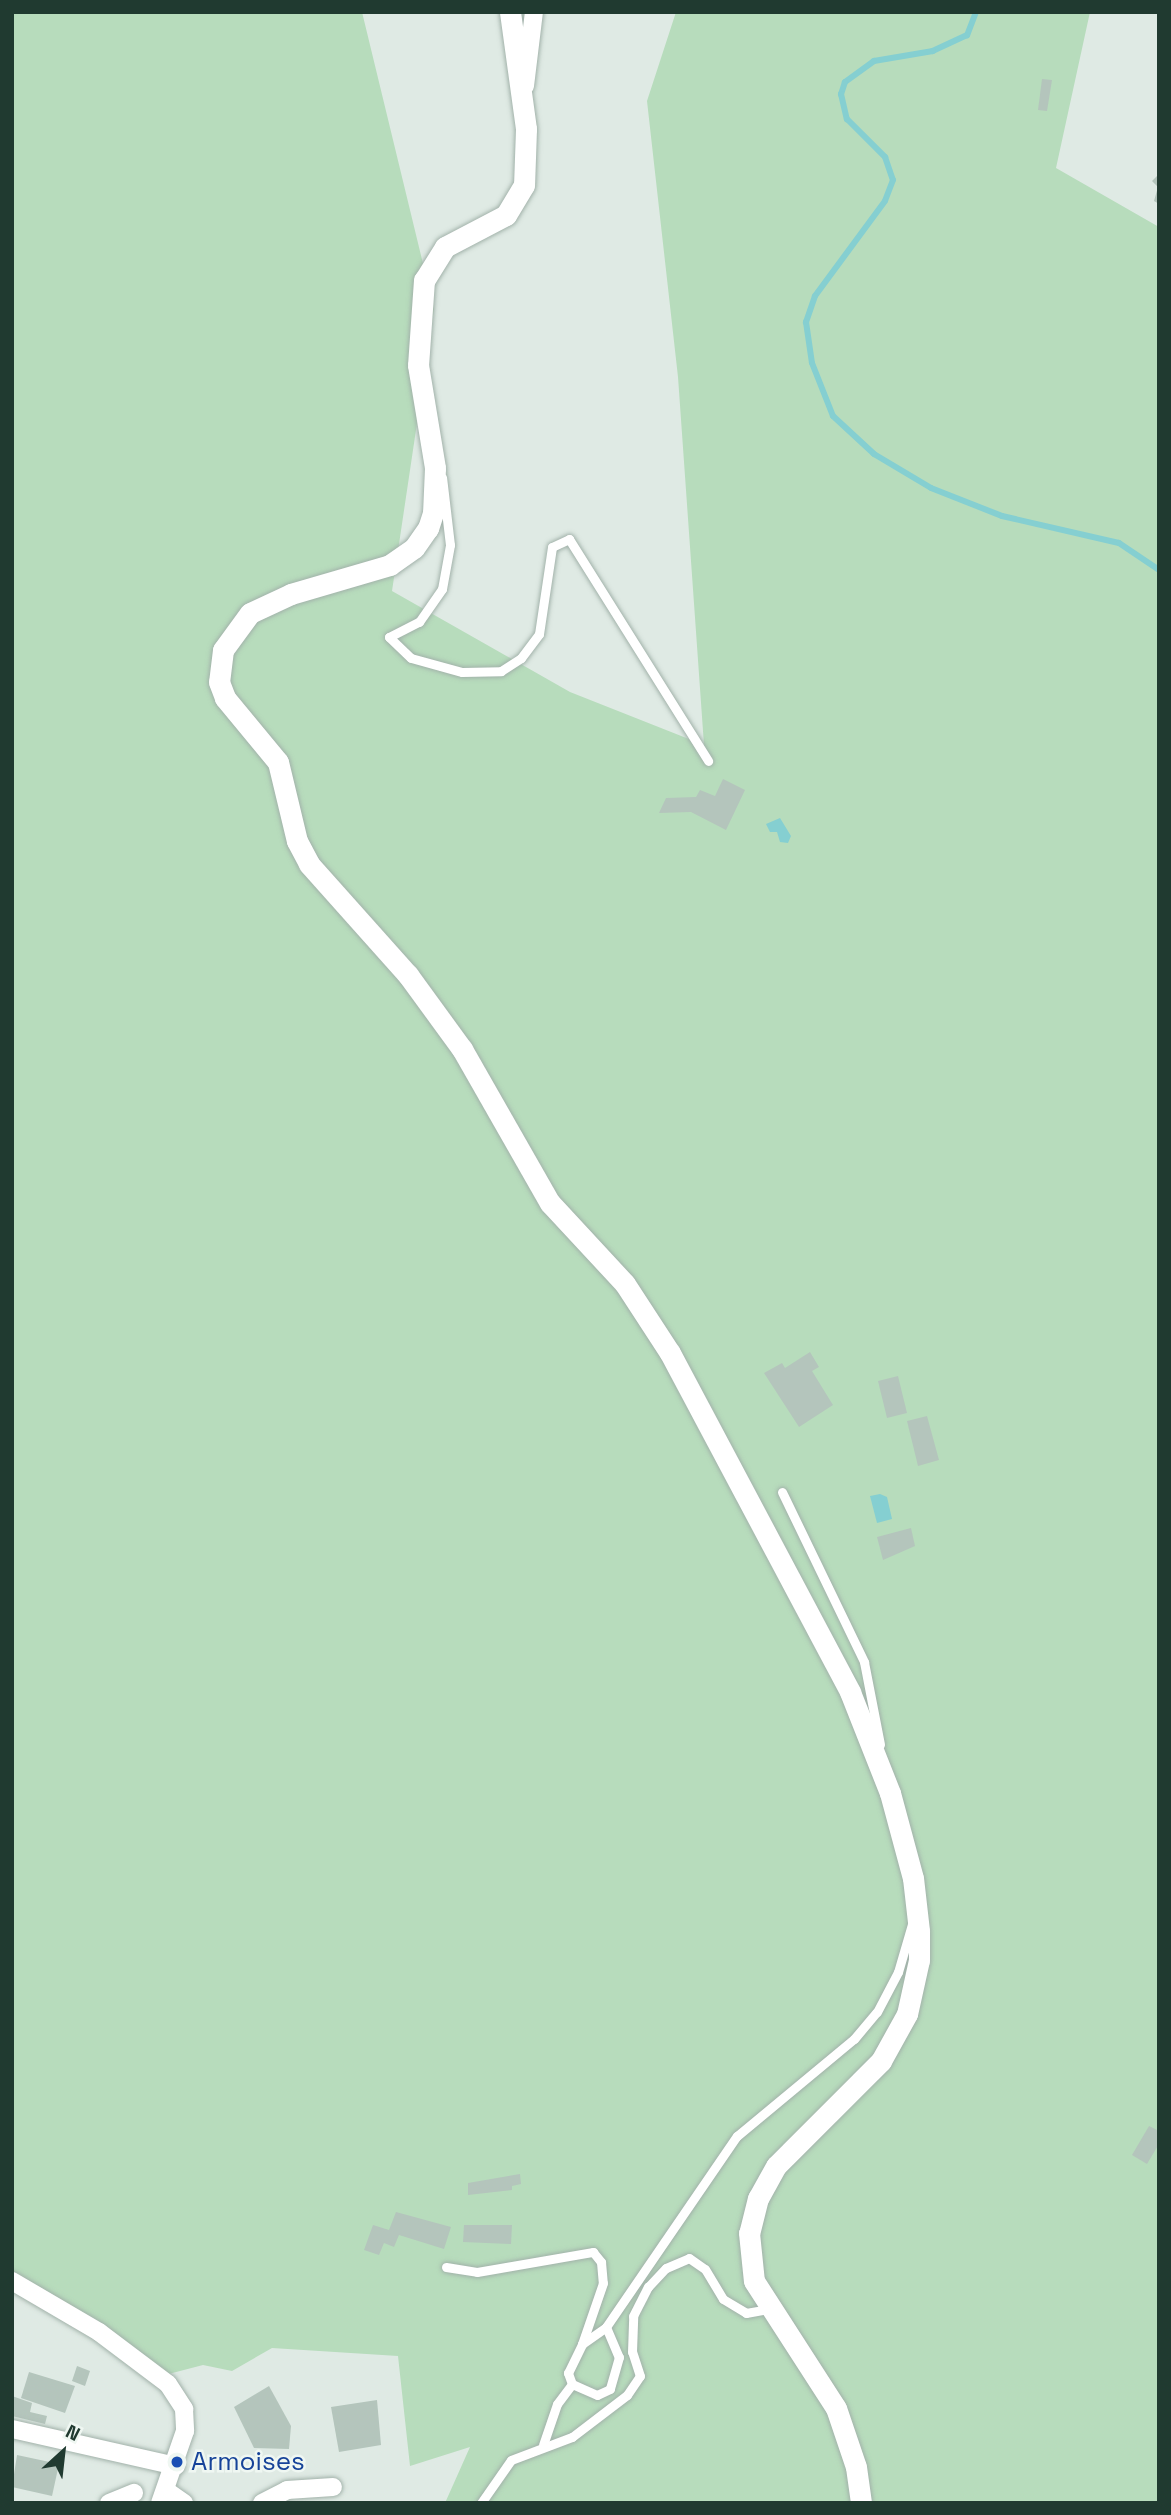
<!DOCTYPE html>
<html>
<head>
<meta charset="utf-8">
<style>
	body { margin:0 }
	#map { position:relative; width:1171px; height:2515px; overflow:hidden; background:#dfeae4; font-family:"Space Grotesk",sans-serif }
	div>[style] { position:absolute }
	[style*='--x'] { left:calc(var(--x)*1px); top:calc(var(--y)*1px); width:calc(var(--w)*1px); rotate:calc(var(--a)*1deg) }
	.green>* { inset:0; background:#b7dcbc }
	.water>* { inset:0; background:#85cfd1 }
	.stream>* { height:6px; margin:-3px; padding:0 3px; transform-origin:3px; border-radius:3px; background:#85cfd1 }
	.building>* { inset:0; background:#b4c5bc }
	.roads { filter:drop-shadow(0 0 2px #a2b2aa) drop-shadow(0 0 2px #a2b2aa) }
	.service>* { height:9px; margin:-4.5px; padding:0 4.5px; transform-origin:4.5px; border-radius:4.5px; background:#fff }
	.minor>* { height:18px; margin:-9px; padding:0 9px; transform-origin:9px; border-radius:9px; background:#fff }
	.tertiary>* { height:21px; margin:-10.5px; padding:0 10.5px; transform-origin:10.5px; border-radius:10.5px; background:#fff }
	.dots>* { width:19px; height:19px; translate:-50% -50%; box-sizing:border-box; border:4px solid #eff7f2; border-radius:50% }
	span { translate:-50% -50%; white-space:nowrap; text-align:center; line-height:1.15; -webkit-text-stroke:5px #eff7f2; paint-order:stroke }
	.transit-label { font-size:26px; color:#164399 }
	.left { translate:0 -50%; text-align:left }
	.frame { position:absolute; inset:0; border:14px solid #203a30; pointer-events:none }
	.north { position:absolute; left:28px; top:2417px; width:70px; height:70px; -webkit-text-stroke:5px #eff7f2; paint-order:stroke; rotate:27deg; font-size:19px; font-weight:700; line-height:28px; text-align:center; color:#203a30 }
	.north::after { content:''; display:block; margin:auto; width:24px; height:32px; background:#203a30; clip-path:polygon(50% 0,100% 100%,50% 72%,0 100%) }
</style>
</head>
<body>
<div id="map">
	<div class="green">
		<i style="clip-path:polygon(12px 12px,362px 12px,434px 309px,392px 591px,570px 692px,704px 745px,678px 377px,647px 101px,676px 12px,1090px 12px,1056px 168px,1159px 227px,1159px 2503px,880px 2503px,856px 2495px,855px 2503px,445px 2503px,470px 2447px,410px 2466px,398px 2356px,272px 2348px,232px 2371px,203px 2365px,157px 2377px,12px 2287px)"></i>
	</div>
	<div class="water">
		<i style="clip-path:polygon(780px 818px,791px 836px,788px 843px,780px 842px,777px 832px,770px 832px,766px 824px)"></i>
		<i style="clip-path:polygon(880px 1494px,887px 1497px,892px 1519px,877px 1523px,870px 1496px)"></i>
	</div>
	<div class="stream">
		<i style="--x:976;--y:12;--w:25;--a:111"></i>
		<i style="--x:967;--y:35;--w:38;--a:155"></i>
		<i style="--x:933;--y:51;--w:60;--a:170.4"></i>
		<i style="--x:874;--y:61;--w:36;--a:144"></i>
		<i style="--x:845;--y:82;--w:13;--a:108"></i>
		<i style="--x:841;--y:94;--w:26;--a:77"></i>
		<i style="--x:847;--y:119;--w:54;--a:45"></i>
		<i style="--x:885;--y:157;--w:24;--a:71"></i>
		<i style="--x:893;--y:180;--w:22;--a:111"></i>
		<i style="--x:885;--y:201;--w:118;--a:126.4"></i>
		<i style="--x:815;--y:296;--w:28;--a:109"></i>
		<i style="--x:806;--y:322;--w:41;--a:81.7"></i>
		<i style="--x:812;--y:363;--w:57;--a:68.4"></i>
		<i style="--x:833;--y:416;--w:56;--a:42.8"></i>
		<i style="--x:874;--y:454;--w:66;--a:30.8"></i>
		<i style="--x:931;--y:488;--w:76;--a:21.5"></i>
		<i style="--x:1002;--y:516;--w:120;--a:13"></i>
		<i style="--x:1119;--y:543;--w:48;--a:34"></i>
	</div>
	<div class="building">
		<i style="clip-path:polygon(1042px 79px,1052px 80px,1047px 111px,1038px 110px)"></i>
		<i style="clip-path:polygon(1157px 176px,1159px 177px,1159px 204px,1154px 201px,1158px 187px,1152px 181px)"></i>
		<i style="clip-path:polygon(723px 779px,745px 790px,726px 830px,691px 812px,659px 813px,666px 798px,696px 797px,700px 790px,715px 796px)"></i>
		<i style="clip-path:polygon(810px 1352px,819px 1367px,812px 1371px,833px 1405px,799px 1427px,764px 1373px,782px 1363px,785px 1368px)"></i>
		<i style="clip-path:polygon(898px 1376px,907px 1413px,887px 1418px,878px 1381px)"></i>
		<i style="clip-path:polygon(927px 1416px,939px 1460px,918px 1466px,907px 1421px)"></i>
		<i style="clip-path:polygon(911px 1528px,915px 1546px,883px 1560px,877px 1537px)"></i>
		<i style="clip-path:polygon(1149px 2126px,1159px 2131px,1159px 2144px,1147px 2164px,1132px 2155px)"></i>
		<i style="clip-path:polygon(520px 2174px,521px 2184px,512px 2186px,512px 2190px,468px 2195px,468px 2183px)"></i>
		<i style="clip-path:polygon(396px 2212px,451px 2227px,444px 2249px,399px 2235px,394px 2247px,384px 2243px,379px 2255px,364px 2250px,373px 2225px,389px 2230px)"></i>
		<i style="clip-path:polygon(464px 2225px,512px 2225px,511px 2244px,463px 2242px)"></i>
		<i style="clip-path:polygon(77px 2366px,90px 2371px,85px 2386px,72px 2381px)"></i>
		<i style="clip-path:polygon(29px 2372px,75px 2386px,65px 2413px,21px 2398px)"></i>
		<i style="clip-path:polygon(269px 2386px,291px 2426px,289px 2449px,254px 2448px,234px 2407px)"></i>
		<i style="clip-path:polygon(12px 2396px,32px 2403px,30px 2412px,47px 2416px,45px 2424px,12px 2416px)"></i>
		<i style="clip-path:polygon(377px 2400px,381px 2445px,339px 2452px,331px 2407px)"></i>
		<i style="clip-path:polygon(17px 2455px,59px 2464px,52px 2496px,12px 2487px)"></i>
	</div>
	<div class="roads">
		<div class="service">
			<i style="--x:389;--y:637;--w:30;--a:44"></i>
			<i style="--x:411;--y:658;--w:53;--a:15.4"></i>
			<i style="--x:462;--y:672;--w:39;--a:-1"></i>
			<i style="--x:501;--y:671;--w:24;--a:-33"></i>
			<i style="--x:521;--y:658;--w:30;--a:-53"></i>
			<i style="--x:539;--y:634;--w:88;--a:-81.5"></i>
			<i style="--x:552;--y:547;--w:19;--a:-25"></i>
			<i style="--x:569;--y:539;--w:262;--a:57.9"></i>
			<i style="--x:389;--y:637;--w:34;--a:-27"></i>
			<i style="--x:419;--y:622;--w:40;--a:-55.1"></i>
			<i style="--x:442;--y:589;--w:45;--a:-79.7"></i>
			<i style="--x:450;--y:545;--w:68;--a:-96.7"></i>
			<i style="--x:782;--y:1492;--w:189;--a:64.2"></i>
			<i style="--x:864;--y:1662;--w:84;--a:79"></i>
			<i style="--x:446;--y:2267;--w:31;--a:9"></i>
			<i style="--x:477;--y:2272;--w:118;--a:-9.8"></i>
			<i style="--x:593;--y:2252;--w:13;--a:51"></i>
			<i style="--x:601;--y:2262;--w:21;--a:85"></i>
			<i style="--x:603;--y:2283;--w:65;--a:109"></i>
			<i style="--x:606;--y:2327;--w:33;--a:67"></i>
			<i style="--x:619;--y:2357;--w:33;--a:106"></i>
			<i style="--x:610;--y:2389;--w:14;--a:155"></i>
			<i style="--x:597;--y:2395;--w:27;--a:-156"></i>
			<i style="--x:572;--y:2384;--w:12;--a:-110"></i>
			<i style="--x:568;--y:2373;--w:32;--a:-64"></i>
			<i style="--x:582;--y:2344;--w:29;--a:-35"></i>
			<i style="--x:606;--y:2327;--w:232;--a:-55.6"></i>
			<i style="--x:737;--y:2136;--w:152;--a:-39.7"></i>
			<i style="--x:854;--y:2039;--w:35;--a:-50"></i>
			<i style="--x:877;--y:2012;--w:45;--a:-62.3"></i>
			<i style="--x:898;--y:1972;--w:50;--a:-73.7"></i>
			<i style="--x:543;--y:2445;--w:43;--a:-71.1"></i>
			<i style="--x:557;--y:2404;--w:25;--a:-53"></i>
			<i style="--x:481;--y:2503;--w:52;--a:-55.1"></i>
			<i style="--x:511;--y:2460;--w:65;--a:-20.7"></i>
			<i style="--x:572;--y:2437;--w:69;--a:-37.4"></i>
			<i style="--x:627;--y:2395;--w:23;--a:-56"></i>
			<i style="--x:640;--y:2376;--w:25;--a:-108"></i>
			<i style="--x:632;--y:2352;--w:36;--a:-88"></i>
			<i style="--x:633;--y:2316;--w:33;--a:-63"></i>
			<i style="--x:648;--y:2287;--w:26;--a:-47"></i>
			<i style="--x:666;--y:2268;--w:25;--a:-23"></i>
			<i style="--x:689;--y:2258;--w:19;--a:35"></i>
			<i style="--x:705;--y:2269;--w:35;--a:59"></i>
			<i style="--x:723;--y:2299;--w:27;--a:31"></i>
			<i style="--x:746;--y:2313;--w:22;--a:-10"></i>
		</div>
		<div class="minor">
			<i style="--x:525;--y:86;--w:75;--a:-83.1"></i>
			<i style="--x:12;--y:2281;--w:101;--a:30.4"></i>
			<i style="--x:99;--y:2332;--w:86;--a:37"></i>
			<i style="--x:168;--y:2384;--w:30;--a:57"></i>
			<i style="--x:184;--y:2409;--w:22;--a:87"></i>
			<i style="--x:185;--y:2431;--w:76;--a:109.1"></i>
			<i style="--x:12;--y:2429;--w:168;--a:12.7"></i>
			<i style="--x:167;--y:2491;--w:21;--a:35"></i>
			<i style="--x:109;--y:2503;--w:27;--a:-22"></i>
			<i style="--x:262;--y:2503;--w:28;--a:-27"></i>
			<i style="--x:287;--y:2490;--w:46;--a:-3.7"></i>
		</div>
		<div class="tertiary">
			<i style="--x:510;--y:12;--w:118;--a:82.2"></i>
			<i style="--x:526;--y:129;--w:56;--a:92"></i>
			<i style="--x:524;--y:185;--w:35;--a:121"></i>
			<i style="--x:506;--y:215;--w:69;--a:152.3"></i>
			<i style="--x:445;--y:247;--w:39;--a:122"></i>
			<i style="--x:424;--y:280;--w:85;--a:94"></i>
			<i style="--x:418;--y:365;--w:104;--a:80.6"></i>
			<i style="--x:435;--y:468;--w:45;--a:92.5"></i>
			<i style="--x:433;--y:513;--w:16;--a:108"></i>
			<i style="--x:428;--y:528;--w:24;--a:125"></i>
			<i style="--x:414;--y:548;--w:29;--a:145"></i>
			<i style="--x:390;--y:565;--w:103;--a:163.7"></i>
			<i style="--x:291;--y:594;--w:45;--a:155.1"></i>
			<i style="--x:250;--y:613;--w:46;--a:126.1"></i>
			<i style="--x:223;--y:650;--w:32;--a:97"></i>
			<i style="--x:219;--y:682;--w:17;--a:69"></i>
			<i style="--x:225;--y:698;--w:83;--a:50.4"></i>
			<i style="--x:278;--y:762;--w:81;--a:76.5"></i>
			<i style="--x:297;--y:841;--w:26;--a:62"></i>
			<i style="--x:309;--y:864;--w:149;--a:48.3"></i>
			<i style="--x:408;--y:975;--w:92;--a:53.9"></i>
			<i style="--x:462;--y:1049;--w:177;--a:60.3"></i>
			<i style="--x:550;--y:1203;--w:110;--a:47.2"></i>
			<i style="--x:625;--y:1284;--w:82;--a:56.9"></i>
			<i style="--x:670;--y:1353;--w:384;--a:62"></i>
			<i style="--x:850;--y:1692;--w:109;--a:68.4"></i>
			<i style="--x:890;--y:1793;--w:88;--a:74.9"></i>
			<i style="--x:913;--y:1878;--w:53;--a:83.5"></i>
			<i style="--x:919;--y:1931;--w:29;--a:90"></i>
			<i style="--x:919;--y:1960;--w:55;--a:102.5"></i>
			<i style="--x:907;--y:2014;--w:54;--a:119"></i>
			<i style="--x:881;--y:2061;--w:148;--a:135"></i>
			<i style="--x:776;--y:2166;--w:37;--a:119"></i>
			<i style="--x:758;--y:2198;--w:36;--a:104"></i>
			<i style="--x:749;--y:2233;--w:48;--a:84.1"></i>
			<i style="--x:754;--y:2281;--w:151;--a:57.2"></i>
			<i style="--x:836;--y:2408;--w:62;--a:71.3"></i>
			<i style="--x:856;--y:2467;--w:36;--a:82"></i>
		</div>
	</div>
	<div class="dots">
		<i style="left:177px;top:2462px;background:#1a4fb4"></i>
	</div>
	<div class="transit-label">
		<span class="left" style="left:191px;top:2462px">Armoises</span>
	</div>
	<div class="frame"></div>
	<div class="north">N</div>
</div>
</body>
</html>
